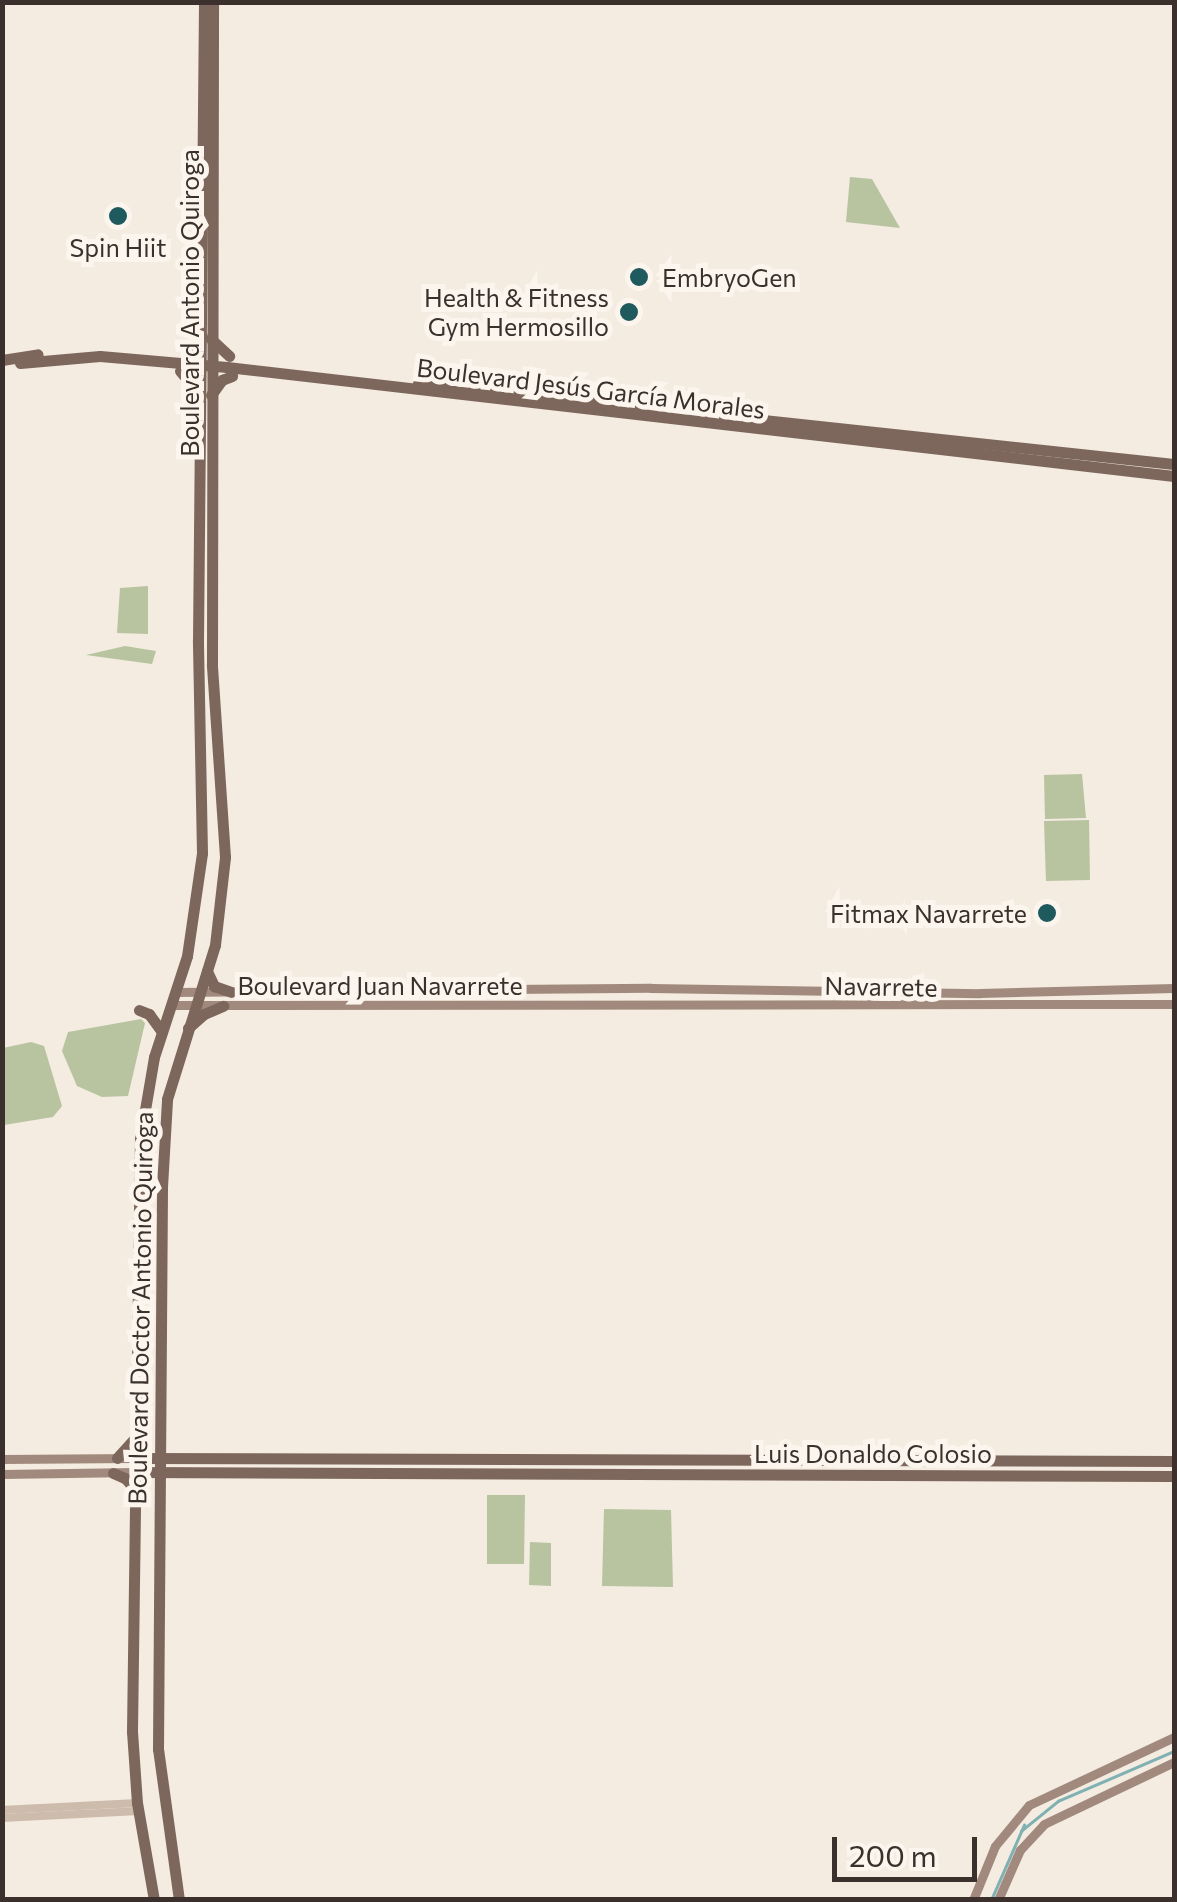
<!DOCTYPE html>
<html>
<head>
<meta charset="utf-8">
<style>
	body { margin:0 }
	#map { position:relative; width:1177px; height:1902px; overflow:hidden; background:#f4ebe1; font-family:Commissioner,sans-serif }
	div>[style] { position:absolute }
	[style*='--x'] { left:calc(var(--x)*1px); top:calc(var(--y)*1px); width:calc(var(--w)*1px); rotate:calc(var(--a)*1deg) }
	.green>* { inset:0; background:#b8c4a0 }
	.stream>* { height:2.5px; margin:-1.25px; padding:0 1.25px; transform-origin:1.25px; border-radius:1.25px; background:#7fb0b2 }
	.tertiary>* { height:8px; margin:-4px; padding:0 4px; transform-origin:4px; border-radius:4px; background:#cdbbac }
	.secondary>* { height:9px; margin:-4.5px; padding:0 4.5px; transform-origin:4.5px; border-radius:4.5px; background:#a18a7d }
	.primary>* { height:11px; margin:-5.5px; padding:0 5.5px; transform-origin:5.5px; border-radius:5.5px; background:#7d675c }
	.primary-bridge>* { height:11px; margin:-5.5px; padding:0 5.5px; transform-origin:5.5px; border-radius:5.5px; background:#7d675c }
	.dots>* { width:28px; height:28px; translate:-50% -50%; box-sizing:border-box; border:5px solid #fbf5ee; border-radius:50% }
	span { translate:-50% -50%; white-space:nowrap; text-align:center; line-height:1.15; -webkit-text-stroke:10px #fbf5ee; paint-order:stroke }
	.poi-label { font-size:25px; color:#3b302b }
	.left { translate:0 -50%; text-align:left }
	.right { translate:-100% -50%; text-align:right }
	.street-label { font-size:25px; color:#3b302b }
	.frame { position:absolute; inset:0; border:5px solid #3b302b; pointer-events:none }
	.scale { position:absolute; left:832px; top:1837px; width:145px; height:45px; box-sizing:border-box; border:5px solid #3b302b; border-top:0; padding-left:12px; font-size:30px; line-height:35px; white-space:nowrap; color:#3b302b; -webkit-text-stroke:8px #fbf5ee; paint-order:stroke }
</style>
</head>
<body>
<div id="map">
	<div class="green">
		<i style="clip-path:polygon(850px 177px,872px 179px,900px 228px,846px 222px)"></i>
		<i style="clip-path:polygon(148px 586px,148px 634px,117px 633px,120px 588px)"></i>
		<i style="clip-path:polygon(125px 646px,156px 651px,152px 664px,86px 655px)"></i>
		<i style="clip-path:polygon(1082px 774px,1086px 818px,1045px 819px,1044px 775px)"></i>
		<i style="clip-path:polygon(1089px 820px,1090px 880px,1046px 881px,1044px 821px)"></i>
		<i style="clip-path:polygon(141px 1019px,145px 1023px,128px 1096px,102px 1097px,77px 1086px,62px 1051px,68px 1032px)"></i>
		<i style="clip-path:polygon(31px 1042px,44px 1046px,62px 1106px,53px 1117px,4px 1125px,3px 1048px)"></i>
		<i style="clip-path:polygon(487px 1495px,525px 1495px,524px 1564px,487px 1564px)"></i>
		<i style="clip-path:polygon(604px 1509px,671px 1510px,673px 1587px,602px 1586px)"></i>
		<i style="clip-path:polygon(530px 1542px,551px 1543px,551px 1586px,529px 1585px)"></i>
	</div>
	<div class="stream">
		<i style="--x:1021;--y:1831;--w:48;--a:-39"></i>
		<i style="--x:1058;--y:1801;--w:126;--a:-23.3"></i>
		<i style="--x:991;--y:1900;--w:82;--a:-66.3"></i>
	</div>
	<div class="tertiary">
		<i style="--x:2;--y:1810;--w:135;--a:-3"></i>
		<i style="--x:2;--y:1818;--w:137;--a:-2.9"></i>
	</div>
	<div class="secondary">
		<i style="--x:176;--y:992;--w:475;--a:-0.5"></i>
		<i style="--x:651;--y:988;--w:329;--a:0.9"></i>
		<i style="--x:980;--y:993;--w:194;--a:-1.5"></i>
		<i style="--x:172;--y:1005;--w:1002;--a:-0.06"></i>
		<i style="--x:2;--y:1459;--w:133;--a:-0.4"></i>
		<i style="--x:2;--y:1474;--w:133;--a:-0.9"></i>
		<i style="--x:973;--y:1900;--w:58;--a:-67.8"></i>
		<i style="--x:995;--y:1846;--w:53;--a:-50.3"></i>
		<i style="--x:1029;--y:1805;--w:160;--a:-25.1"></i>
		<i style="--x:998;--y:1900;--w:55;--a:-66.3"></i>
		<i style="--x:1020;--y:1850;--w:35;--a:-47"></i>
		<i style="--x:1044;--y:1824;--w:144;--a:-25.5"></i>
	</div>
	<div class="primary">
		<i style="--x:211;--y:339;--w:25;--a:43"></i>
		<i style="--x:187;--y:351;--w:21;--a:-45"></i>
		<i style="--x:2;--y:360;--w:36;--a:-9"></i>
		<i style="--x:227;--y:367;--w:953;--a:6.57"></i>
		<i style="--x:180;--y:371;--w:30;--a:49"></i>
		<i style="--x:418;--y:383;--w:760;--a:6.12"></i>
		<i style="--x:211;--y:395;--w:19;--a:-54"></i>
		<i style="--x:222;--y:380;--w:11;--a:-22"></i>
		<i style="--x:207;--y:971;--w:17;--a:65"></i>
		<i style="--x:214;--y:986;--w:18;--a:19"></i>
		<i style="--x:139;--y:1010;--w:11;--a:22"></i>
		<i style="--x:149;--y:1014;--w:22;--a:54"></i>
		<i style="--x:188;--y:1028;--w:21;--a:-41"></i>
		<i style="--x:204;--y:1014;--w:21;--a:-23"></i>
		<i style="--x:117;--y:1458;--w:25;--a:-48"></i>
		<i style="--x:135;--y:1458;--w:1039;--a:0.17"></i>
		<i style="--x:135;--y:1472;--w:1039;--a:0.22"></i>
		<i style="--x:113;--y:1473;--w:13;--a:23"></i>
		<i style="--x:125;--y:1478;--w:15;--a:48"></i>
		<i style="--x:154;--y:1900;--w:98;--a:-99.9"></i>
		<i style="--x:137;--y:1803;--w:71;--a:-94"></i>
		<i style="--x:132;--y:1732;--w:593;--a:-89.23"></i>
		<i style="--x:140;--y:1139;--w:83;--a:-80.3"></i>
		<i style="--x:154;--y:1057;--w:106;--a:-71.9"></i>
		<i style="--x:187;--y:956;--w:104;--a:-81.7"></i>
		<i style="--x:202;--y:853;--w:213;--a:-91.1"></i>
		<i style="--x:198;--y:640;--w:638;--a:-89.46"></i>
		<i style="--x:179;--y:1900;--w:152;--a:-97.9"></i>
		<i style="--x:158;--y:1749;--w:562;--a:-89.59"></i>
		<i style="--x:162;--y:1187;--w:88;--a:-86.7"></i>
		<i style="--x:167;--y:1099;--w:161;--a:-72.7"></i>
		<i style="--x:215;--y:945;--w:89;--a:-83.5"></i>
		<i style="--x:225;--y:857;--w:193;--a:-93.9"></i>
		<i style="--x:212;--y:664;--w:662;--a:-89.91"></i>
	</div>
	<div class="primary-bridge">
		<i style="--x:20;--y:363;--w:80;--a:-5"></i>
		<i style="--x:100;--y:356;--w:127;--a:5"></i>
	</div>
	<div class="dots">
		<i style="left:118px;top:216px;background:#1f5a5e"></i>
		<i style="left:639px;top:277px;background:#1f5a5e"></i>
		<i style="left:629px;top:312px;background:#1f5a5e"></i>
		<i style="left:1047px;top:913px;background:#1f5a5e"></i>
	</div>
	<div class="poi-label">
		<span style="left:118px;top:247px">Spin Hiit</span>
		<span class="left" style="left:662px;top:277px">EmbryoGen</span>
		<span class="right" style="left:609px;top:312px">Health &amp; Fitness<br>Gym Hermosillo</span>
		<span class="right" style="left:1027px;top:913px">Fitmax Navarrete</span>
	</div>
	<div class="street-label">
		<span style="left:189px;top:303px;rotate:-90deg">Boulevard Antonio Quiroga</span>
		<span style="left:591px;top:388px;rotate:7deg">Boulevard Jesús García Morales</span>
		<span style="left:380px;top:985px">Boulevard Juan Navarrete</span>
		<span style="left:881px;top:986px;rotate:1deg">Navarrete</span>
		<span style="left:140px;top:1308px;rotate:-89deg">Boulevard Doctor Antonio Quiroga</span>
		<span style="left:873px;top:1453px">Luis Donaldo Colosio</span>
	</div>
	<div class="frame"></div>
	<div class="scale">200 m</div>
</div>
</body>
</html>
